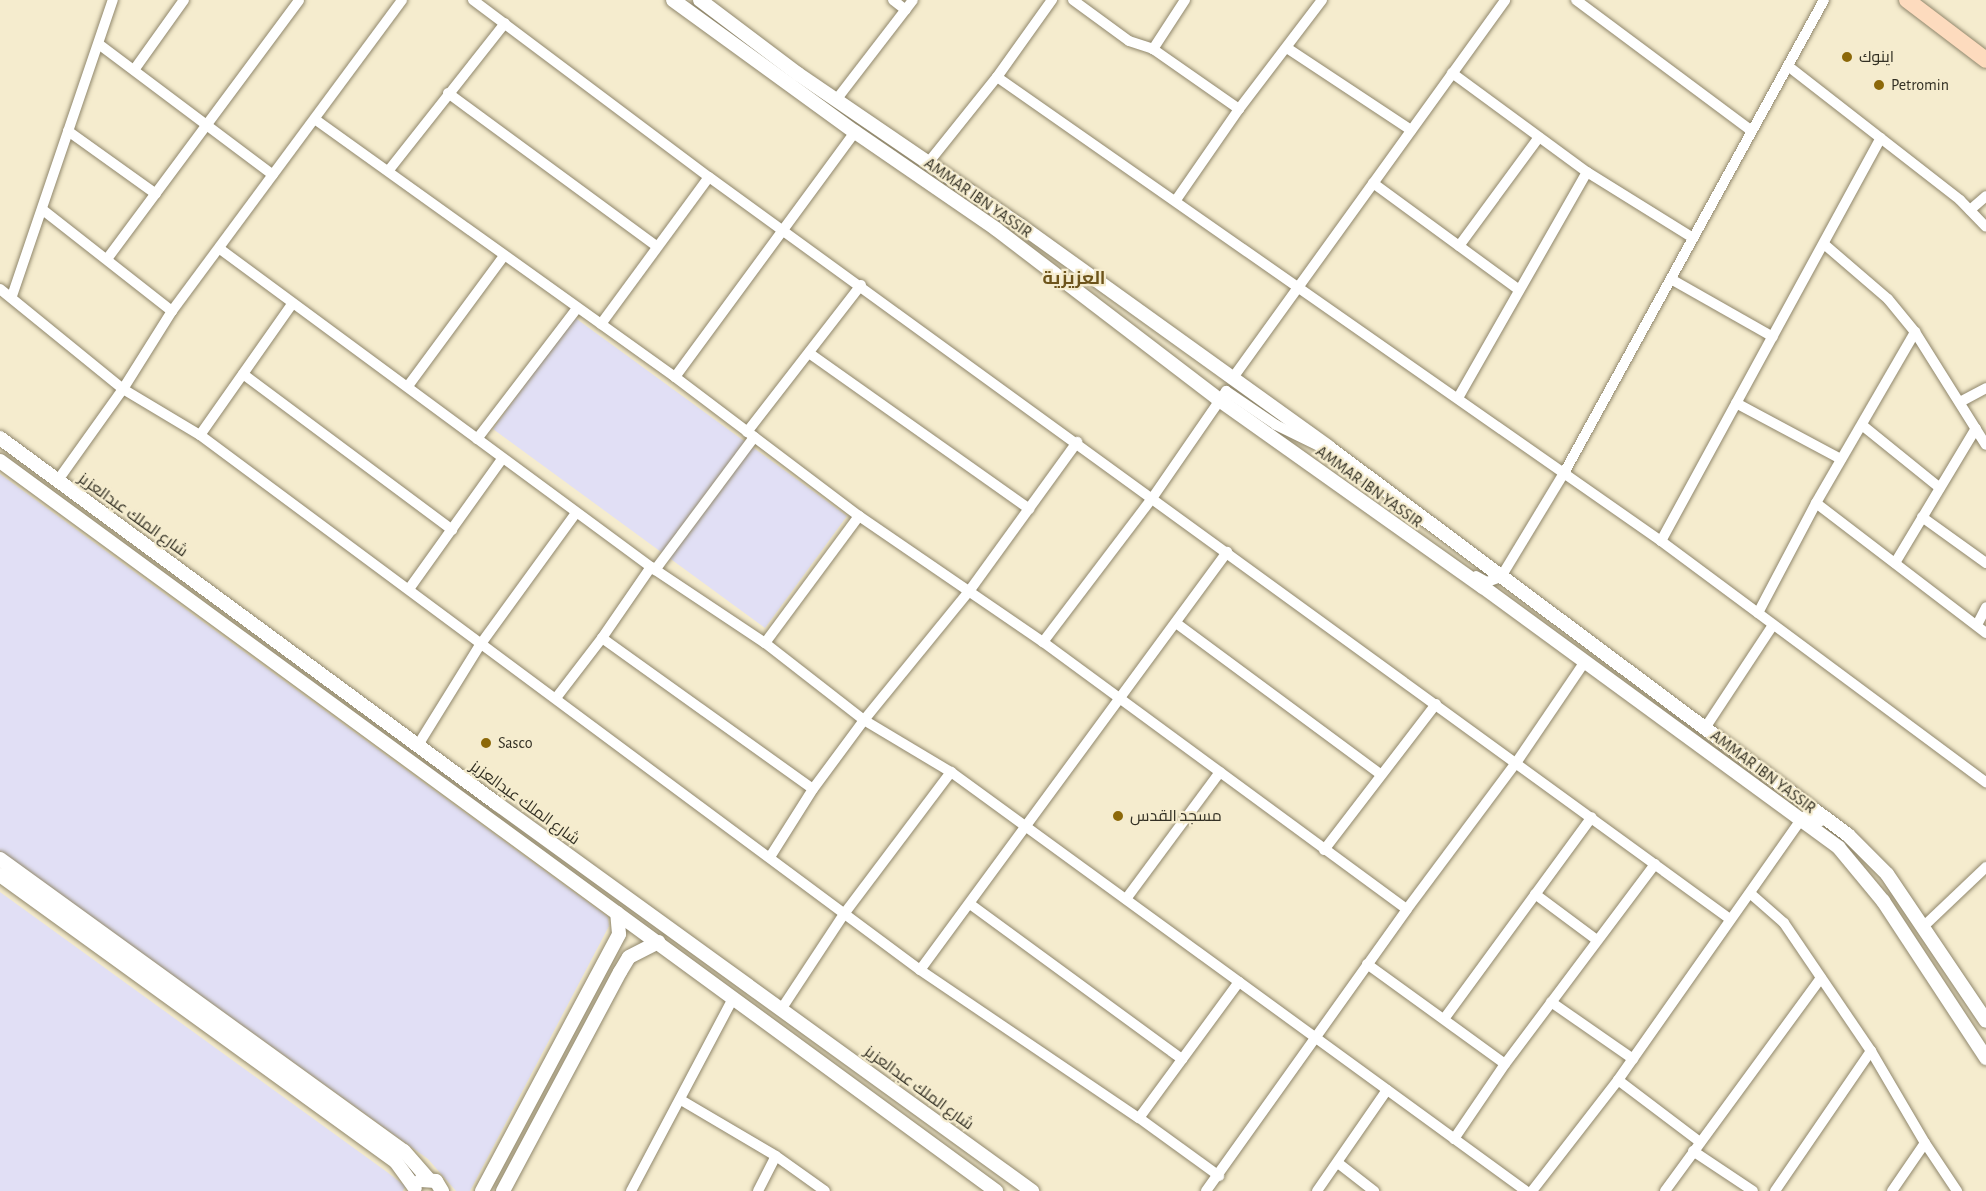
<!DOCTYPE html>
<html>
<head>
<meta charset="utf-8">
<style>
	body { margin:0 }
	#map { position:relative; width:1986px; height:1191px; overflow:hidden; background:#f5ecce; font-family:"Alegreya Sans",Cairo,sans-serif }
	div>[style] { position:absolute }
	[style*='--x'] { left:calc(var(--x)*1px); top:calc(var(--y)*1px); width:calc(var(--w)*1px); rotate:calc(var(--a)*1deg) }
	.commercial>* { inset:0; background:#e1dff5 }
	.roads { filter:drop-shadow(0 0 2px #90876c) drop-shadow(0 0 2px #90876c) }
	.minor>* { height:10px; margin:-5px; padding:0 5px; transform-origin:5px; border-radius:5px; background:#fff }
	.tertiary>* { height:14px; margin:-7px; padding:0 7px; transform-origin:7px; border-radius:7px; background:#fff }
	.primary>* { height:16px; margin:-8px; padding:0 8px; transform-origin:8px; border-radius:8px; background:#fddbbe }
	.dots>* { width:16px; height:16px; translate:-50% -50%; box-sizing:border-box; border:3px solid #f5ecce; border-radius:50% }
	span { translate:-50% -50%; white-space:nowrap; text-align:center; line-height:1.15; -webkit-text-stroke:4.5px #f5ecce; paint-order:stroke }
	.poi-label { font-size:16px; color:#333024 }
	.left { translate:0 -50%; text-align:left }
	.street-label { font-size:16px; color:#333024 }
	.neighbourhood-label { font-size:18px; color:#6d541b; font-weight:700 }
</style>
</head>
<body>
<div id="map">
	<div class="commercial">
		<i style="clip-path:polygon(574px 317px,847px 516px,765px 628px,493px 429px)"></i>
		<i style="clip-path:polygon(0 474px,608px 917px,609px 926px,470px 1191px,456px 1191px,428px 1159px,0 851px)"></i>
		<i style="clip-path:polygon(0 892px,387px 1172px,405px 1186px,403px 1191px,0 1191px)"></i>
	</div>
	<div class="roads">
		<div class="minor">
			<i style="--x:473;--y:0;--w:295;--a:36.9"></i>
			<i style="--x:709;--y:177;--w:1262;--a:36.01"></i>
			<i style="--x:893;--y:0;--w:16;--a:38"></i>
			<i style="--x:1073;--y:0;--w:69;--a:36.2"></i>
			<i style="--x:1129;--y:41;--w:25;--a:18"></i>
			<i style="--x:1185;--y:0;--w:59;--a:123.1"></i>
			<i style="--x:1153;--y:49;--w:105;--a:34.9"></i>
			<i style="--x:1576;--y:0;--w:219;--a:36.7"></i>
			<i style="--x:100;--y:45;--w:216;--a:36.9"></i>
			<i style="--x:1287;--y:48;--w:149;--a:33.5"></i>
			<i style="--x:1788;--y:66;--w:218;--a:37.9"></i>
			<i style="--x:1960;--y:200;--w:37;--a:46"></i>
			<i style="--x:134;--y:70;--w:86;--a:-54.5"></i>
			<i style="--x:1452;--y:73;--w:167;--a:36.3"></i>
			<i style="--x:1587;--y:172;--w:125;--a:31.9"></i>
			<i style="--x:997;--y:77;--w:810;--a:34.95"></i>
			<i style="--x:1661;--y:541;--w:405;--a:36.6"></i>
			<i style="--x:448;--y:93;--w:258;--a:36.3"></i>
			<i style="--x:836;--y:100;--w:126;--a:-52.4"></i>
			<i style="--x:316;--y:120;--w:442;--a:35.6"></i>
			<i style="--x:675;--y:377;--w:231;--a:37.1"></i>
			<i style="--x:859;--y:516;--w:223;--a:34.4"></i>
			<i style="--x:1043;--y:642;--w:451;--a:36.3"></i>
			<i style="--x:68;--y:131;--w:108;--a:35.6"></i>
			<i style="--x:928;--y:163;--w:110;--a:-51.3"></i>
			<i style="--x:997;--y:77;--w:95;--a:-54.5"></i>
			<i style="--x:389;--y:170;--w:187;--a:-51.7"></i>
			<i style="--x:1373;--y:183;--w:181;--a:36.2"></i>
			<i style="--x:1176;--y:200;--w:111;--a:-55.3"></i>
			<i style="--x:1239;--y:109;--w:137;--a:-52.7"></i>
			<i style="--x:43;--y:210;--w:164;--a:38.1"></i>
			<i style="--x:1970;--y:210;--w:21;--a:-41"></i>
			<i style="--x:1824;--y:244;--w:84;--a:40.7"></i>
			<i style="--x:1888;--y:299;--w:43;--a:50.7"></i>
			<i style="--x:1915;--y:332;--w:133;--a:57.9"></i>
			<i style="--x:1459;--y:246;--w:135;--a:-53.7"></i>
			<i style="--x:220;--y:249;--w:536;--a:36.42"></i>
			<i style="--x:651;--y:567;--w:137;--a:33.7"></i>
			<i style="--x:765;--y:643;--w:125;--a:37.9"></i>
			<i style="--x:864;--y:720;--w:101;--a:30.9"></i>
			<i style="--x:951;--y:772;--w:711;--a:36.08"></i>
			<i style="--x:107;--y:259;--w:322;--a:-53.4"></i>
			<i style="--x:1671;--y:279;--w:117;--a:29.6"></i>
			<i style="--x:0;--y:289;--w:159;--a:39.1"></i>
			<i style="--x:123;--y:389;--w:90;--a:30.9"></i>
			<i style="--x:200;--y:435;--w:897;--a:36.61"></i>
			<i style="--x:920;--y:970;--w:264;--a:34.1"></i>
			<i style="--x:1139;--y:1118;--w:99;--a:35.9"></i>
			<i style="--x:12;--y:296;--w:313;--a:-71.2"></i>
			<i style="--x:601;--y:324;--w:182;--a:-53.7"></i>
			<i style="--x:809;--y:353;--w:270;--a:35.3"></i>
			<i style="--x:243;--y:374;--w:261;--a:36.7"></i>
			<i style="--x:675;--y:377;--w:304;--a:-53.7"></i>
			<i style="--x:1232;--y:379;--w:467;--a:-54.2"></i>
			<i style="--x:408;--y:386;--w:162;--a:-53.6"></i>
			<i style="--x:1458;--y:398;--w:260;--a:-60.3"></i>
			<i style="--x:1960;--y:402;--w:30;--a:-28"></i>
			<i style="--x:1736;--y:403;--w:119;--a:28.1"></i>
			<i style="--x:1862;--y:425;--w:100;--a:38.9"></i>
			<i style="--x:747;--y:432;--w:186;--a:-52.2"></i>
			<i style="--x:200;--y:435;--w:160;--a:-54.9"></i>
			<i style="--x:477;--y:439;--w:165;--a:-52.6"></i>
			<i style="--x:58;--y:480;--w:112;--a:-54.5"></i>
			<i style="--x:123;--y:389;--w:92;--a:-57.9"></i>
			<i style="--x:172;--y:311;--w:387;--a:-53.5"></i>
			<i style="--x:1816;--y:503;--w:214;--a:37.4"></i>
			<i style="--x:1922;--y:517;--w:79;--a:35.7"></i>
			<i style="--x:1661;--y:541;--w:459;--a:-61.4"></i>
			<i style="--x:1895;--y:563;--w:157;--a:-59"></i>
			<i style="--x:655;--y:570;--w:166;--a:-53.3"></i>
			<i style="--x:1476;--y:576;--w:13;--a:29"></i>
			<i style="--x:1487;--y:582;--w:15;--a:-20"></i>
			<i style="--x:1501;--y:577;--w:122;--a:-58.8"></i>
			<i style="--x:1564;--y:473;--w:540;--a:-61.2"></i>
			<i style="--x:409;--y:589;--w:160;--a:-54.4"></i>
			<i style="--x:1758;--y:613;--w:124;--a:-62.2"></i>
			<i style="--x:1816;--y:503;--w:198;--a:-59.9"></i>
			<i style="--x:1176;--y:623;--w:254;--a:36.5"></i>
			<i style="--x:1977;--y:625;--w:20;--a:-63"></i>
			<i style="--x:602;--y:638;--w:259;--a:35.6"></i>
			<i style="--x:1043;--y:642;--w:182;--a:-52.8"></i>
			<i style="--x:1153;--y:497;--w:129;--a:-55.4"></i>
			<i style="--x:1226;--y:391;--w:60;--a:34.2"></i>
			<i style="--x:1276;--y:425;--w:46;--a:26"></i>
			<i style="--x:765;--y:643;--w:158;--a:-53.5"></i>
			<i style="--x:556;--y:698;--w:76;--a:-52.5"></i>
			<i style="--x:602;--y:638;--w:86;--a:-55.4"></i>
			<i style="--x:1705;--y:728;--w:123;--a:-56.6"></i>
			<i style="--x:418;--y:745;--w:118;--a:-58.2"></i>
			<i style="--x:480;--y:645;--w:163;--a:-54"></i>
			<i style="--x:1324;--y:850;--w:184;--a:-52.5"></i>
			<i style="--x:770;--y:857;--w:80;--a:-57.7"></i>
			<i style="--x:813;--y:789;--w:86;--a:-53.5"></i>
			<i style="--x:864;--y:720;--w:168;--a:-50.8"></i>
			<i style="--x:970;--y:590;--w:183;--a:-54.1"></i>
			<i style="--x:1535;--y:894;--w:77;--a:36.6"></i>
			<i style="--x:1751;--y:894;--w:44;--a:41.3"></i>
			<i style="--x:1784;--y:923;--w:155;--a:55.8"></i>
			<i style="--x:1871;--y:1051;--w:107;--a:59.6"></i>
			<i style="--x:1925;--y:1143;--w:58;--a:56.3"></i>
			<i style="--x:1126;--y:899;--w:158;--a:-53.5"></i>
			<i style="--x:970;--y:904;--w:263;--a:36.2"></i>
			<i style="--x:1923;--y:927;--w:87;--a:-43.6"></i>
			<i style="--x:1367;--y:964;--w:170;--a:35.9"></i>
			<i style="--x:920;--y:970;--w:519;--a:-53.7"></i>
			<i style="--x:1551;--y:1002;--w:100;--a:34.8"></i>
			<i style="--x:782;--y:1008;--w:113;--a:-56.6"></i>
			<i style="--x:844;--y:914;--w:178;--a:-53"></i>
			<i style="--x:1444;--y:1019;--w:250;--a:-53.8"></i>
			<i style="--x:1618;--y:1080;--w:103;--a:37.1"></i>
			<i style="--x:681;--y:1100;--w:110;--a:30.5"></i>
			<i style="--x:776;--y:1156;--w:60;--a:35.5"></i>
			<i style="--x:1139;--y:1118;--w:169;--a:-53.7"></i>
			<i style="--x:1454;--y:1139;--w:91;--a:-55.8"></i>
			<i style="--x:1505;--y:1064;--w:250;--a:-53.1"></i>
			<i style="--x:1693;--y:1151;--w:72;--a:33.7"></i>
			<i style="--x:1338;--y:1163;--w:46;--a:37.9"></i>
			<i style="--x:631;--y:1191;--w:218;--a:-62.1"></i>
			<i style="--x:758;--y:1191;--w:39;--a:-63"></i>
			<i style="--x:1206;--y:1191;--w:346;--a:-54.5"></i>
			<i style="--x:1407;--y:909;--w:182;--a:-53.3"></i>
			<i style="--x:1516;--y:763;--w:121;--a:-55.8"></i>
			<i style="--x:1317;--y:1191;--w:123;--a:-55.3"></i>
			<i style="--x:1532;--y:1191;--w:140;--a:-52.2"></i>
			<i style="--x:1618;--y:1080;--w:317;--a:-54.9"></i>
			<i style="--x:1800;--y:821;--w:9;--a:-41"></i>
			<i style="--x:1807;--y:815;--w:16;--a:22"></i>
			<i style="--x:1665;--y:1191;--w:264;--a:-53.8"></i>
			<i style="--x:1775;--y:1191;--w:170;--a:-55.6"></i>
			<i style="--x:1892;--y:1191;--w:58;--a:-55.5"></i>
		</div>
		<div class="tertiary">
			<i style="--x:673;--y:0;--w:225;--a:36"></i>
			<i style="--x:855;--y:132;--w:171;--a:34.5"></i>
			<i style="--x:996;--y:229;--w:280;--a:37.4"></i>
			<i style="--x:1218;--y:399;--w:325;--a:35.4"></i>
			<i style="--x:1483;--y:587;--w:441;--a:36.2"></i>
			<i style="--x:1839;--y:848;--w:69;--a:50.3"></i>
			<i style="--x:1883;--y:901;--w:188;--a:56.7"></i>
			<i style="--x:700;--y:0;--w:123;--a:37.1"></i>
			<i style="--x:798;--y:74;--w:270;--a:34.3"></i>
			<i style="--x:1021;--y:226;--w:378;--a:35.7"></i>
			<i style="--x:1328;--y:447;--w:649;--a:36.73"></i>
			<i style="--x:1848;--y:835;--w:55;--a:45"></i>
			<i style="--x:1887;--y:874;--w:177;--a:56"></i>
			<i style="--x:0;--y:438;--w:616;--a:36.35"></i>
			<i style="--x:496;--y:803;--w:662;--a:35.9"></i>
			<i style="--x:0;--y:461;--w:1235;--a:36.24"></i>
			<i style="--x:0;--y:859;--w:498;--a:35.9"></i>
			<i style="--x:404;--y:1151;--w:37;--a:49"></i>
			<i style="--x:0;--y:875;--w:489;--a:35.9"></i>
			<i style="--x:396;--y:1162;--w:32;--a:54"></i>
			<i style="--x:421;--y:1180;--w:15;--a:4"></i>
			<i style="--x:436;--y:1181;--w:12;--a:59"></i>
			<i style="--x:482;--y:1191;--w:291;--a:-61.9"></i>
			<i style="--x:619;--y:934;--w:21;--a:-95"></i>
			<i style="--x:503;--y:1191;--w:248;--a:-61.9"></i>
			<i style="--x:620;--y:972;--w:17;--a:-59"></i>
			<i style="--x:629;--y:957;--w:33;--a:-27"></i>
		</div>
		<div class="primary">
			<i style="--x:1907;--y:0;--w:99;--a:37.2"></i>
		</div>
	</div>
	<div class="dots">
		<i style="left:1847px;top:57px;background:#8c6809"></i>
		<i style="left:1879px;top:85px;background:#8c6809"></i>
		<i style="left:486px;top:743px;background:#8c6809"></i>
		<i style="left:1118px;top:816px;background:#8c6809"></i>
	</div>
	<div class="poi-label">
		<span class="left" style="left:1859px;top:57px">اينوك</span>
		<span class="left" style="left:1891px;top:85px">Petromin</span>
		<span class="left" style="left:498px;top:743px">Sasco</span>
		<span class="left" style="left:1130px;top:816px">مسجد القدس</span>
	</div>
	<div class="street-label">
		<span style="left:978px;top:198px;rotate:35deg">AMMAR IBN YASSIR</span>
		<span style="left:1369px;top:487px;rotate:36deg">AMMAR IBN YASSIR</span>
		<span style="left:133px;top:515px;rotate:36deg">شارع الملك عبدالعزيز</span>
		<span style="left:1763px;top:772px;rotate:37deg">AMMAR IBN YASSIR</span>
		<span style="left:525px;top:803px;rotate:36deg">شارع الملك عبدالعزيز</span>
		<span style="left:919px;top:1088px;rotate:36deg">شارع الملك عبدالعزيز</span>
	</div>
	<div class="neighbourhood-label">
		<span style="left:1074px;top:279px">العزيزية</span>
	</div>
</div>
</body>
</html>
